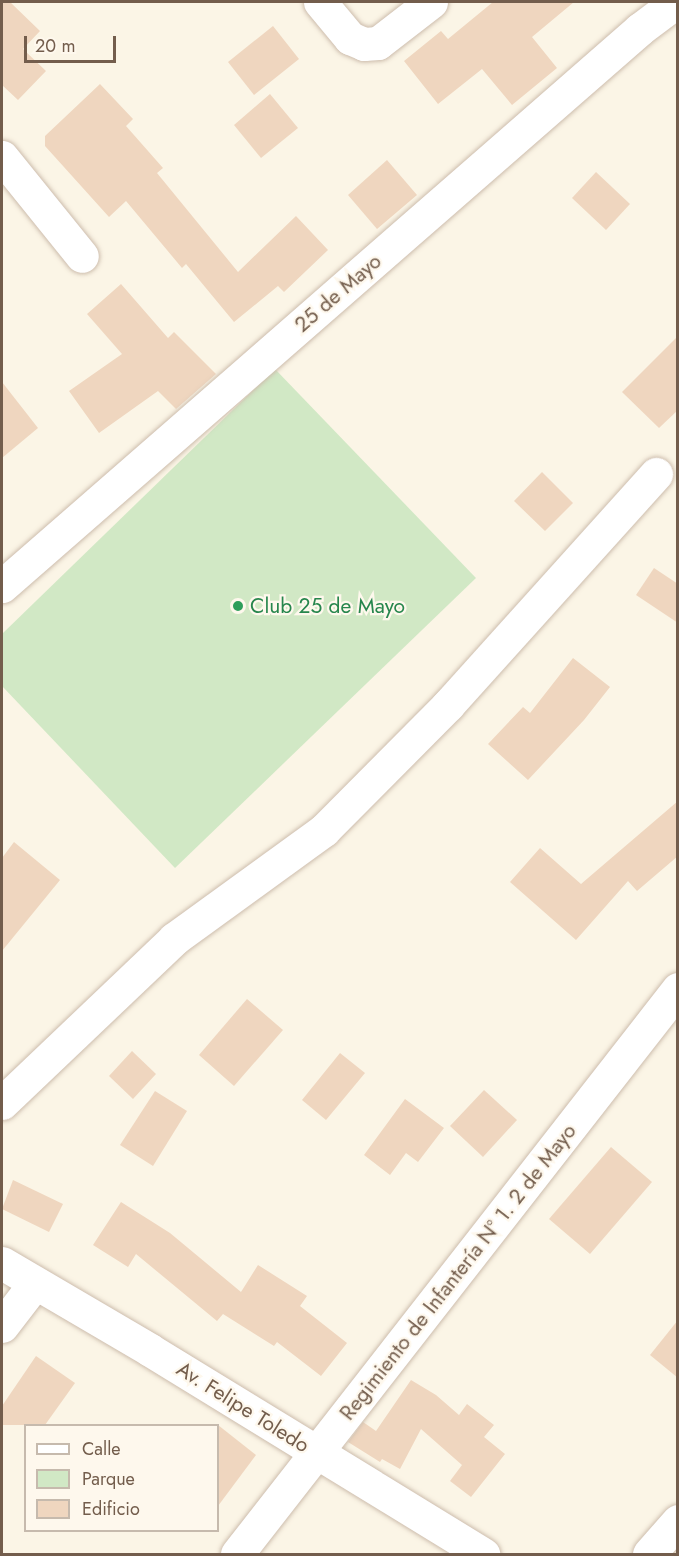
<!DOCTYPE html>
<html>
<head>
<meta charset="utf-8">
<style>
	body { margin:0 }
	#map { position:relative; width:679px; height:1556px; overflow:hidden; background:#fbf5e6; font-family:Jost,sans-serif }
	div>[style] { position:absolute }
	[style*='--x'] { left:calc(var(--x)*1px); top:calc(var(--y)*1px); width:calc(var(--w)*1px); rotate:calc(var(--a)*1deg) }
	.green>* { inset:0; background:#d1e8c5 }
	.building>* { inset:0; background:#efd6bf }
	.roads { filter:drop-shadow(0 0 2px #cdbdad) drop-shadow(0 0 2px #cdbdad) }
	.minor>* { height:33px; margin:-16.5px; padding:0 16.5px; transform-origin:16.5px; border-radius:16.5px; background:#fff }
	.secondary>* { height:33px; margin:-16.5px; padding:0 16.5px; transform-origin:16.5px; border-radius:16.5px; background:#fff }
	.dots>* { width:16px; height:16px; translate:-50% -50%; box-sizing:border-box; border:3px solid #fef8ed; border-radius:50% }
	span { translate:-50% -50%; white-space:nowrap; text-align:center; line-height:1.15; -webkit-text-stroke:4.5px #fef8ed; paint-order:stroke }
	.street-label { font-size:21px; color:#735d4c }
	.leisure-label { font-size:21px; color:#27864d }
	.left { translate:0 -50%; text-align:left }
	.frame { position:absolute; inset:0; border:3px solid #735d4c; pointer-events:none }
	.legend { position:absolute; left:24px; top:1424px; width:195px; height:108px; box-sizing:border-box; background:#fef8ed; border:2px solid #c6baad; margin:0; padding:8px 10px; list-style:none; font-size:18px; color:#735d4c }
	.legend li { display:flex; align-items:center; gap:12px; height:30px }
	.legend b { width:30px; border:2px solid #c6baad }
	.scale { position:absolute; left:24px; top:36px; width:92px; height:27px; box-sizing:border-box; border:3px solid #735d4c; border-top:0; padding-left:8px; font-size:18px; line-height:21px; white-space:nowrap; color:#735d4c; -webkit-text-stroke:4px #fef8ed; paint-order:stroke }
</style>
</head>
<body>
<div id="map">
	<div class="green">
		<i style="clip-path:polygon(275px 369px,476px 578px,175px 868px,2px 686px,2px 634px)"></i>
	</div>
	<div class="building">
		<i style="clip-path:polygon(2px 2px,10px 2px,40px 31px,23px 49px,46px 71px,18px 100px,2px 85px)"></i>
		<i style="clip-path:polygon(493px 2px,574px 2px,532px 37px,557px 68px,512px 105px,482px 69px,438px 104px,404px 61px,441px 31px,448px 39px)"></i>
		<i style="clip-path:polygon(273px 26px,299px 59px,254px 95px,228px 62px)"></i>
		<i style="clip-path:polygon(100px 84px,133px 119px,126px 126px,163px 168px,157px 173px,238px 272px,296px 216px,328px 250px,284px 292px,278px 286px,234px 322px,186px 264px,182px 268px,126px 201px,109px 217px,45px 146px,45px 136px)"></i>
		<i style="clip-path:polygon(270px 94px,298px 128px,261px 158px,234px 125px)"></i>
		<i style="clip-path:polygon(387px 160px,417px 195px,377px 229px,348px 195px)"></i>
		<i style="clip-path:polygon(596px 172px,630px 204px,606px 230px,572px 198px)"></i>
		<i style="clip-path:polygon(121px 284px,168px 338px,174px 332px,216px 374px,176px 409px,158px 391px,99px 433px,69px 391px,122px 354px,87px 314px)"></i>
		<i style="clip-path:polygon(678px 336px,678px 410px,659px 428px,622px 392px)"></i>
		<i style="clip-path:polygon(2px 382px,38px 428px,2px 458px)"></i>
		<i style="clip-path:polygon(542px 472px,573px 503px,545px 531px,514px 501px)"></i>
		<i style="clip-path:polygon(654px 568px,678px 584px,678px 623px,636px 595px)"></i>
		<i style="clip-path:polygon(573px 658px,610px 687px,584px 720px,528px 780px,488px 744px,523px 707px,530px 713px)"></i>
		<i style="clip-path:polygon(678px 801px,678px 856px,637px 891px,628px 881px,576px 940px,510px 882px,540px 848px,581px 884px)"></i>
		<i style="clip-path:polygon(14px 842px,60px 880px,2px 951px,2px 858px)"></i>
		<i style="clip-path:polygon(247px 999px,283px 1030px,234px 1086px,199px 1055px)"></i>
		<i style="clip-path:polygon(132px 1051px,156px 1074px,133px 1099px,109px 1076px)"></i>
		<i style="clip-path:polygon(340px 1053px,365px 1073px,326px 1120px,302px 1100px)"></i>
		<i style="clip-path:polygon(484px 1090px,517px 1120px,483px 1157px,450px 1126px)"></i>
		<i style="clip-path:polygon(155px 1091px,187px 1111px,153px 1166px,120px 1145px)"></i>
		<i style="clip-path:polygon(405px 1099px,444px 1128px,418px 1162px,406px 1153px,390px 1175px,364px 1155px)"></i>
		<i style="clip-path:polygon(611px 1147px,652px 1182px,590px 1254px,549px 1219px)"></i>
		<i style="clip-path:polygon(13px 1180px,63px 1204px,49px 1232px,2px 1209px)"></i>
		<i style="clip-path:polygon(121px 1202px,170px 1233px,241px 1292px,258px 1265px,307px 1296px,300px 1306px,347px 1343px,321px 1376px,277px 1342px,274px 1346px,223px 1314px,217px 1321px,136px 1254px,128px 1267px,93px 1245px)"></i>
		<i style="clip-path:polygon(678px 1320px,678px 1378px,650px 1355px)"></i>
		<i style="clip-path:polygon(36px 1356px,75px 1383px,45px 1425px,2px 1425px,2px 1406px)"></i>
		<i style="clip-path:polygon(411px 1380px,436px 1395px,459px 1415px,467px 1404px,494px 1425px,484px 1437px,505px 1454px,471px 1497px,450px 1481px,462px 1465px,421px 1429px,400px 1469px,382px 1459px,380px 1462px,348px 1442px,363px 1422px,376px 1431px)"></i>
		<i style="clip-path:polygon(218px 1425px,256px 1455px,218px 1506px)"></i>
	</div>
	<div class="roads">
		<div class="minor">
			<i style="--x:320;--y:2;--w:47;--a:50.2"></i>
			<i style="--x:350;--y:38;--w:15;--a:23"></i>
			<i style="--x:364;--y:44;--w:14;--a:-4"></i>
			<i style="--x:378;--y:43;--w:67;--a:-37.7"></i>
			<i style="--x:2;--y:157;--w:127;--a:51.1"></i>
			<i style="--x:2;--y:586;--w:847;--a:-41.12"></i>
			<i style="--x:640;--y:29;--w:45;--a:-36.9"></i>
			<i style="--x:2;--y:1103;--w:238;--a:-43.6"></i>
			<i style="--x:174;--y:939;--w:185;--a:-36"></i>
			<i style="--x:324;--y:830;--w:176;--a:-45.2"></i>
			<i style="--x:448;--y:705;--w:311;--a:-48"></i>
			<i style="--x:2;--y:1326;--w:54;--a:-52.5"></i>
			<i style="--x:237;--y:1554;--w:717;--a:-52.03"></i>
			<i style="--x:649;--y:1554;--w:44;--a:-48.7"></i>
		</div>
		<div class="secondary">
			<i style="--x:2;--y:1263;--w:172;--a:30.4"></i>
			<i style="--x:150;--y:1350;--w:391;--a:31.5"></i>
		</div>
	</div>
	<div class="dots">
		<i style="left:238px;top:606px;background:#2e9e5b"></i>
	</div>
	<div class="street-label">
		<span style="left:338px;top:293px;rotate:-41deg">25 de Mayo</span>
		<span style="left:458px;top:1272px;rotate:-52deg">Regimiento de Infantería N° 1. 2 de Mayo</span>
		<span style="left:243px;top:1407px;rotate:32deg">Av. Felipe Toledo</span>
	</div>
	<div class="leisure-label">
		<span class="left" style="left:250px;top:606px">Club 25 de Mayo</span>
	</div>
	<div class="frame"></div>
	<ul class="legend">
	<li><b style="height:8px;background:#fff"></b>Calle</li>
	<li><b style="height:16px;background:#d1e8c5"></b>Parque</li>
	<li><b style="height:16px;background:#efd6bf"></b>Edificio</li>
	</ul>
	<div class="scale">20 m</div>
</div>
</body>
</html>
